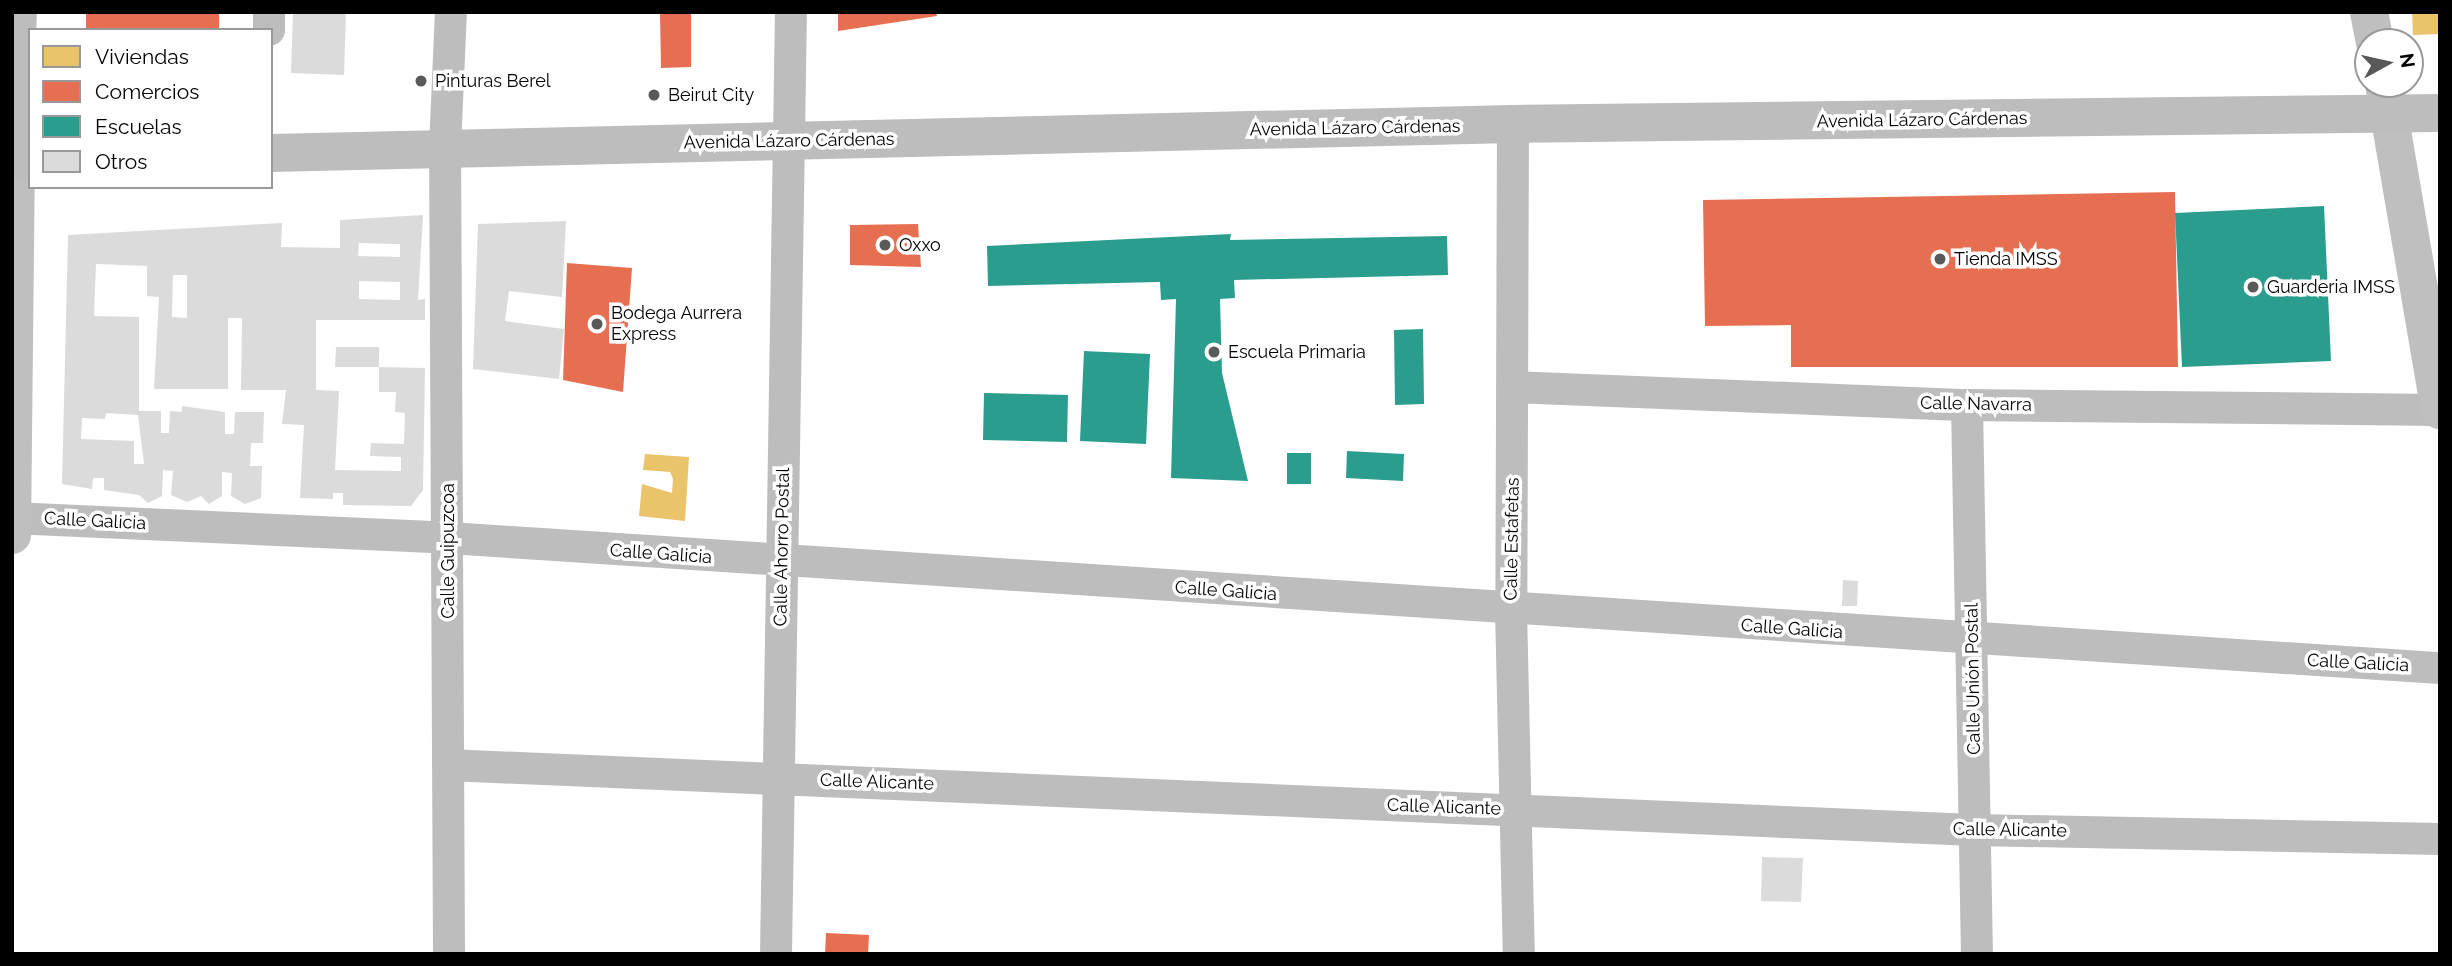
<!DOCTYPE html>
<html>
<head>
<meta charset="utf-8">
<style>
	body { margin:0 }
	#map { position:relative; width:2452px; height:966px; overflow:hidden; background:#fff; font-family:Raleway,sans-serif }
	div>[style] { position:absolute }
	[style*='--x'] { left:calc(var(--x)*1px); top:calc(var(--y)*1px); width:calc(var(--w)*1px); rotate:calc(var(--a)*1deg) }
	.homes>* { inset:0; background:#e9c46a }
	.shops>* { inset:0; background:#e76f51 }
	.schools>* { inset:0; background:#2a9d8f }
	.building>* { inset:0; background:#dbdbdb }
	.street>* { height:32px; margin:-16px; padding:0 16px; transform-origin:16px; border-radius:16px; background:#bdbdbd }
	.secondary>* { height:38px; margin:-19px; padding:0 19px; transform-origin:19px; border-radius:19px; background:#bfbfbf }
	.primary>* { height:38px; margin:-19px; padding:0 19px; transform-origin:19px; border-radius:19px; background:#bdbdbd }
	.dots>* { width:19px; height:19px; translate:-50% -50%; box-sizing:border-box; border:4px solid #fff; border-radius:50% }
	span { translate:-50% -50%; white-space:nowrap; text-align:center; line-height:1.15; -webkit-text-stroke:7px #fff; paint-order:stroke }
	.poi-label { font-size:18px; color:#000 }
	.left { translate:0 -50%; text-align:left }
	.street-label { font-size:18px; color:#000 }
	.frame { position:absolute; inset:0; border:14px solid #000; pointer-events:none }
	.legend { position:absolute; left:28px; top:28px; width:245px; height:161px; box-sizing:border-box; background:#fff; border:2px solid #999; margin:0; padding:9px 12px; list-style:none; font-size:21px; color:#000 }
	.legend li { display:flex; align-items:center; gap:14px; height:35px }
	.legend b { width:35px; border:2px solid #999 }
	.north { position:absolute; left:2354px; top:28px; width:70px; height:70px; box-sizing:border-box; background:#fff; border:2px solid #999; border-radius:50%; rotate:82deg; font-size:19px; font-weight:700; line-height:28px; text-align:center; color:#000 }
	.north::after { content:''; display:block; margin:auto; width:24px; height:32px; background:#595959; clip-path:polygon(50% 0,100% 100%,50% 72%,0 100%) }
</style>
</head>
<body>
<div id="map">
	<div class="homes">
		<i style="clip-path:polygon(2412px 12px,2440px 12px,2440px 34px,2413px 35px)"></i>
		<i style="clip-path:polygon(645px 454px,689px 457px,685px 521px,639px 516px,642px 484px,672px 493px,673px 479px,670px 472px,643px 470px)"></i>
	</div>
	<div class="shops">
		<i style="clip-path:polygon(86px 12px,219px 12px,219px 30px,86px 30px)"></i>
		<i style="clip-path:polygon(691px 12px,691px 67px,661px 68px,660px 13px)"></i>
		<i style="clip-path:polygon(838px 12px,936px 12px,937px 16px,838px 31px)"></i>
		<i style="clip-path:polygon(2175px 192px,2178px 367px,1791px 367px,1791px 325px,1705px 326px,1703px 200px)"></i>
		<i style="clip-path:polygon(918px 224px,921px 267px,850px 265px,850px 225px)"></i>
		<i style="clip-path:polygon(567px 263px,632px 268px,623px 392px,563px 380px)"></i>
		<i style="clip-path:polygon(826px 933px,869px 935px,868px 954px,825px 954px)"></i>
	</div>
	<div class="schools">
		<i style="clip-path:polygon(2324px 206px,2331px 361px,2182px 367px,2175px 213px)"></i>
		<i style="clip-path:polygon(1231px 234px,1230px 240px,1447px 236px,1448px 275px,1234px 280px,1235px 298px,1220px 299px,1222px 373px,1248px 481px,1171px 478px,1176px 299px,1161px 300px,1160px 282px,988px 286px,987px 246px)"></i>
		<i style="clip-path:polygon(1423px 329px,1424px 404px,1395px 405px,1394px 330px)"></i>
		<i style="clip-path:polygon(1084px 351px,1150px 354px,1146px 444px,1080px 441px)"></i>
		<i style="clip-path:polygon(984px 393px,1068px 395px,1067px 442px,983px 440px)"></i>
		<i style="clip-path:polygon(1347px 451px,1404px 454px,1403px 481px,1346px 478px)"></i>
		<i style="clip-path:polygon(1287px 453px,1311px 453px,1311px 484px,1287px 484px)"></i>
	</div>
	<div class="building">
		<i style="clip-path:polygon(293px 12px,346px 12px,344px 75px,291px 73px)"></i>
		<i style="clip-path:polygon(evenodd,423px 215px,418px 300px,425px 299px,425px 320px,316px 320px,316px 390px,339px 391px,335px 470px,401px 471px,401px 457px,370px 456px,371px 443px,404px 444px,405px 413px,395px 412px,396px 392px,379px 392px,379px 367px,425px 368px,423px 490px,411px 506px,343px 505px,343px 493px,333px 493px,333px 499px,300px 498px,304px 425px,282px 424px,286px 390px,241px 390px,242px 318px,228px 318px,228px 389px,154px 389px,159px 297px,147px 296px,147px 266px,96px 264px,94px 316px,139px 317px,139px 411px,161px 411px,161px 433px,169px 433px,170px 411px,182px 412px,182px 406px,225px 412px,225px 434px,234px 434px,235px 412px,264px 412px,263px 443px,251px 443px,250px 466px,262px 466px,261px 498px,245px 504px,231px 496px,232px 473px,222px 472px,222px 496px,209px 504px,201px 496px,187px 502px,171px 495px,173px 471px,163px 470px,162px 496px,148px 503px,139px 495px,104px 490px,104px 478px,93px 478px,92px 489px,62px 484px,68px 235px,282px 223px,281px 247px,340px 248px,340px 220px,423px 215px,359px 243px,400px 244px,400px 257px,358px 256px,359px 243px,423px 215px,173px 275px,187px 275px,187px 318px,172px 317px,173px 275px,423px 215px,359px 281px,400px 282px,400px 300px,359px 299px,359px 281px,423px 215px,106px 413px,138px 415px,144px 464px,134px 464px,134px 441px,81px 439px,82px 418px,105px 419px,106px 413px)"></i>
		<i style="clip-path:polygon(566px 221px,562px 297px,509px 291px,505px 321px,564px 329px,559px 379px,473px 369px,478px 224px)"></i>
		<i style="clip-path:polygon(336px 347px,379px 347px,379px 367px,335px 367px)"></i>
		<i style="clip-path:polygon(1843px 580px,1858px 581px,1857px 606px,1842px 606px)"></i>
		<i style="clip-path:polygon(1762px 857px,1803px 858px,1801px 902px,1761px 901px)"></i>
	</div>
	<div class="street">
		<i style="--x:269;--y:12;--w:18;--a:90"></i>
		<i style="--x:1513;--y:124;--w:485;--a:90.2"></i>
		<i style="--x:1511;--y:609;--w:345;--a:88.7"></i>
		<i style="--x:16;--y:159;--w:147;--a:-88.1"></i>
		<i style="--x:1514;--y:387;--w:453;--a:2.3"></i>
		<i style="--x:1967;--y:405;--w:473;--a:0.6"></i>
		<i style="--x:1967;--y:405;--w:549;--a:88.96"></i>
		<i style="--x:12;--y:518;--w:437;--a:2.6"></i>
		<i style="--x:449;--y:538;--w:1995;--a:3.74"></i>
		<i style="--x:448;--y:765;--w:1527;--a:2.44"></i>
		<i style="--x:1974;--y:830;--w:466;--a:1.1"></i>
		<i style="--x:449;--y:954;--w:806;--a:-90.28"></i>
		<i style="--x:445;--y:148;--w:136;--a:-87.5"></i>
		<i style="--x:776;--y:954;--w:942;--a:-89.09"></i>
	</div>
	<div class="secondary">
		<i style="--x:2369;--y:12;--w:31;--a:79"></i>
		<i style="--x:2384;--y:84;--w:331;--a:80.3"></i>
		<i style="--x:12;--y:535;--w:376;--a:-89.4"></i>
	</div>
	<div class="primary">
		<i style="--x:271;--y:153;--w:1242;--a:-1.34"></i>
		<i style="--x:1513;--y:124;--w:927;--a:-0.68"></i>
		<i style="--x:12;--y:159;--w:18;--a:0"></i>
	</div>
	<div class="dots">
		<i style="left:421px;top:81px;background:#595959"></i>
		<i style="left:654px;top:95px;background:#595959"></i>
		<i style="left:885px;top:245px;background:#595959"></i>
		<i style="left:1940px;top:259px;background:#595959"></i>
		<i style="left:2253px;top:287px;background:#595959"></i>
		<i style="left:597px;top:324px;background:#595959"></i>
		<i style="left:1214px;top:352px;background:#595959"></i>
	</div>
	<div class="poi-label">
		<span class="left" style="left:435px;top:81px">Pinturas Berel</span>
		<span class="left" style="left:668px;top:95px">Beirut City</span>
		<span class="left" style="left:899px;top:245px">Oxxo</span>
		<span class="left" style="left:1954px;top:259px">Tienda IMSS</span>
		<span class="left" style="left:2267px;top:287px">Guarderia IMSS</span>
		<span class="left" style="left:611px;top:324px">Bodega Aurrera<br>Express</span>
		<span class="left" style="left:1228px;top:352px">Escuela Primaria</span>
	</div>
	<div class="street-label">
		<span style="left:1922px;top:120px;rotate:-1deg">Avenida Lázaro Cárdenas</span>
		<span style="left:1355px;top:128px;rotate:-1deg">Avenida Lázaro Cárdenas</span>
		<span style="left:789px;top:141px;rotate:-1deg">Avenida Lázaro Cárdenas</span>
		<span style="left:1976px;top:404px;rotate:1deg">Calle Navarra</span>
		<span style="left:95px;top:521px;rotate:3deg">Calle Galicia</span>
		<span style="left:1512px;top:539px;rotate:-89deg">Calle Estafetas</span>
		<span style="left:782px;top:547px;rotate:-89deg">Calle Ahorro Postal</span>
		<span style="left:448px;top:551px;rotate:-90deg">Calle Guipuzcoa</span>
		<span style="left:661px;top:554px;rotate:4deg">Calle Galicia</span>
		<span style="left:1226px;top:591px;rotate:4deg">Calle Galicia</span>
		<span style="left:1792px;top:629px;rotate:4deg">Calle Galicia</span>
		<span style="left:2358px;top:663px;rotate:3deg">Calle Galicia</span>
		<span style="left:1973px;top:679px;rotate:-91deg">Calle Unión Postal</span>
		<span style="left:877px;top:782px;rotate:2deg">Calle Alicante</span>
		<span style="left:1444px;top:807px;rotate:2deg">Calle Alicante</span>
		<span style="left:2010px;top:830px;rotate:1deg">Calle Alicante</span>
	</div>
	<div class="frame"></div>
	<ul class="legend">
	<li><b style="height:19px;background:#e9c46a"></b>Viviendas</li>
	<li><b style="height:19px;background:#e76f51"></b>Comercios</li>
	<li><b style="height:19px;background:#2a9d8f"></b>Escuelas</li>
	<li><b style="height:19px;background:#dbdbdb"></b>Otros</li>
	</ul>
	<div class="north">N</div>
</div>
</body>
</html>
